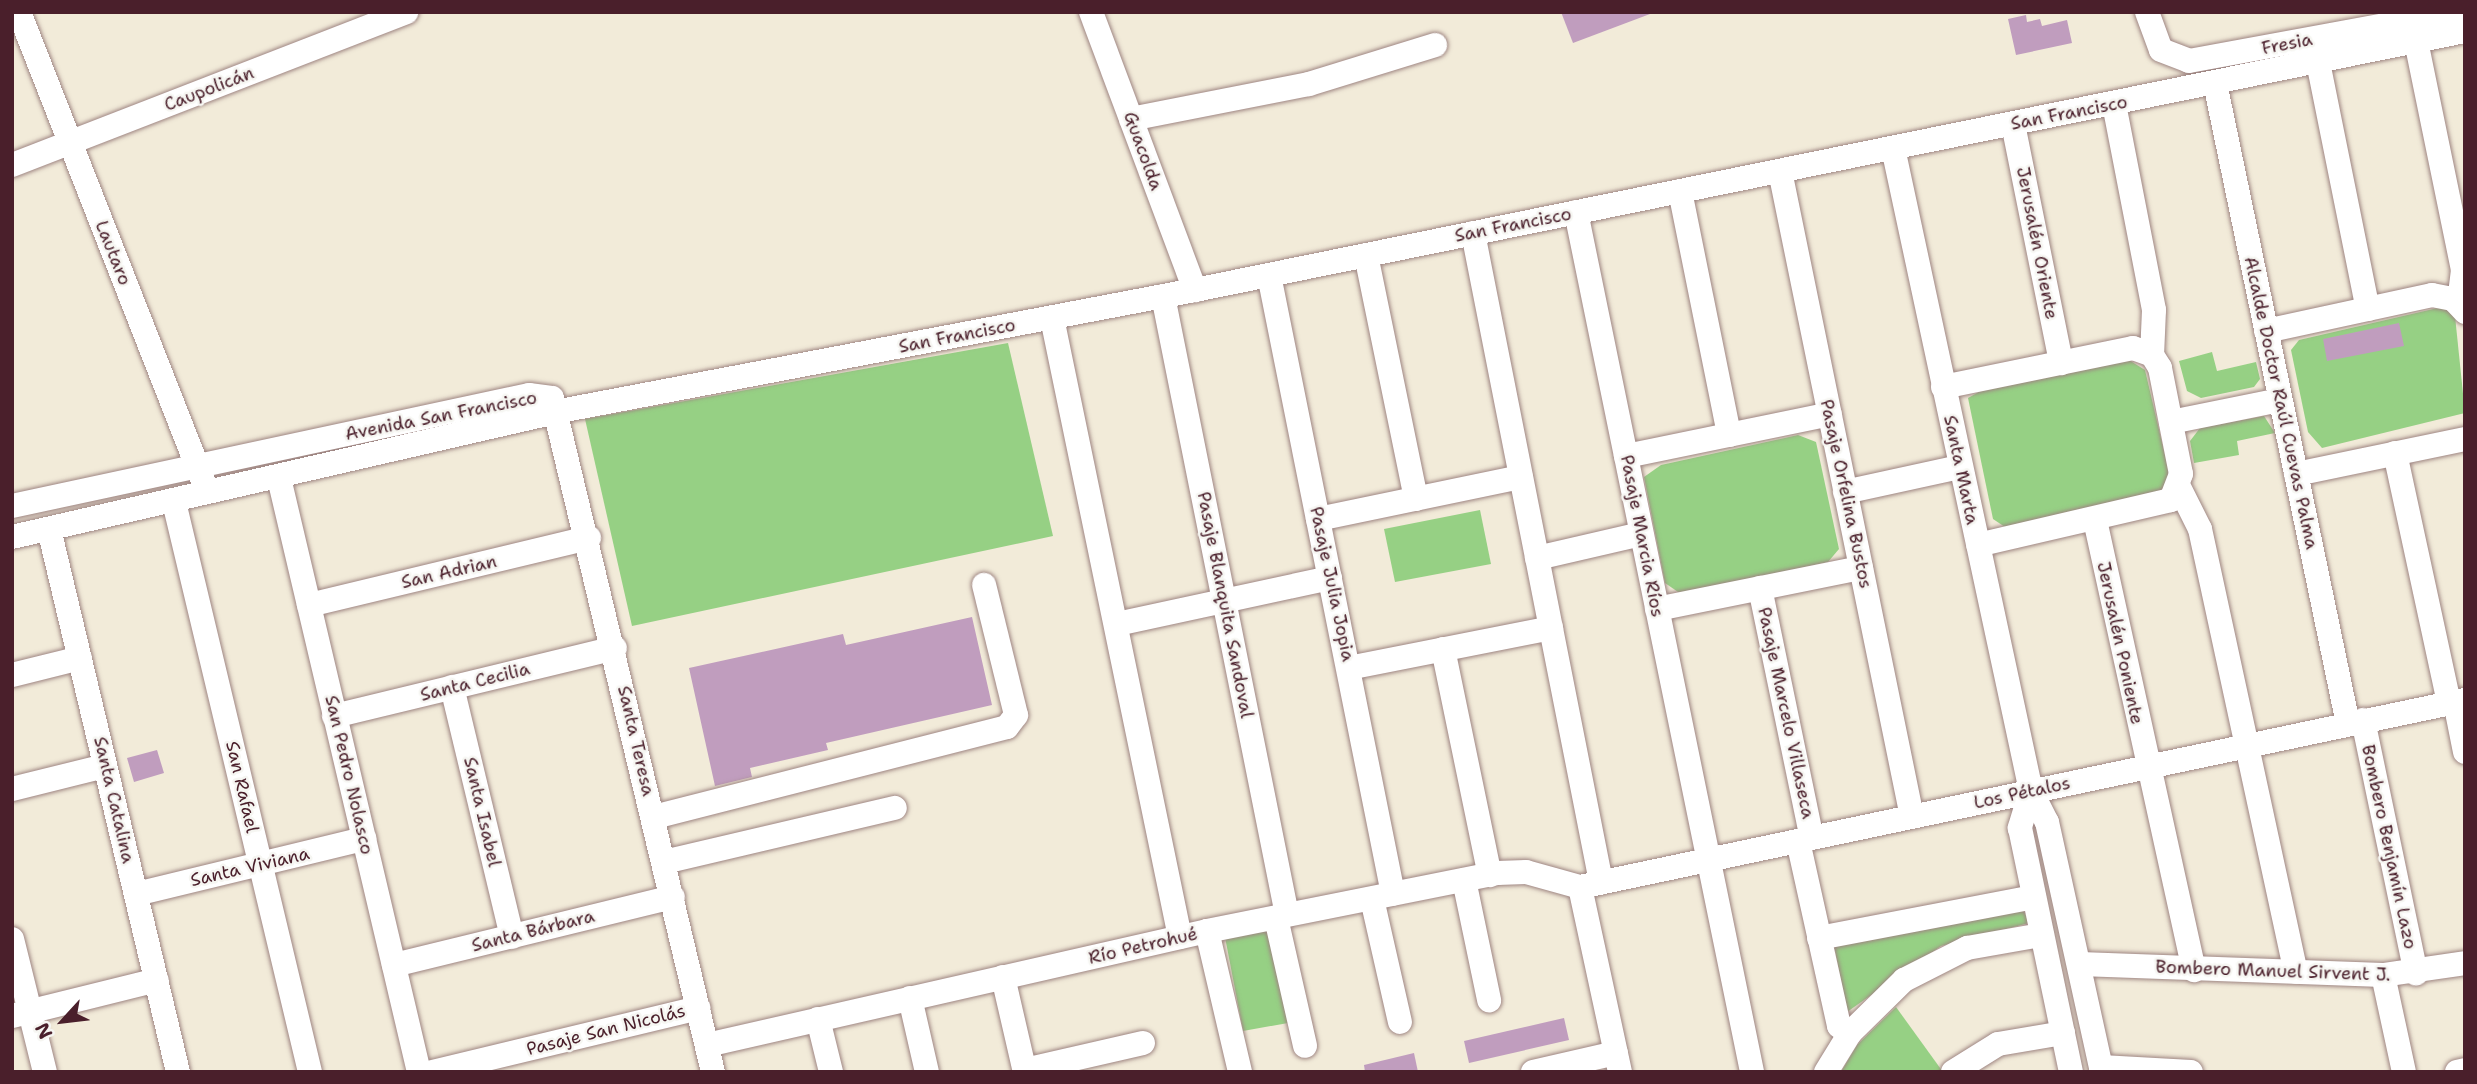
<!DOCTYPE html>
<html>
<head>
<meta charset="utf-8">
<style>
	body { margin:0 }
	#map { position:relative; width:2477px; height:1084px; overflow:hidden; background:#f2ebd9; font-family:"Shantell Sans",sans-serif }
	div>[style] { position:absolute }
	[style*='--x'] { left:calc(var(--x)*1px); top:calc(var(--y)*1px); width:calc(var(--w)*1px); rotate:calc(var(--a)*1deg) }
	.green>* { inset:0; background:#96d084 }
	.building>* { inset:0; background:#c09dbe }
	.roads { filter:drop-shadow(0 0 2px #9e8582) drop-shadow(0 0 2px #9e8582) }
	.minor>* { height:24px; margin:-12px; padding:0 12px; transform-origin:12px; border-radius:12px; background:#fff }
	span { translate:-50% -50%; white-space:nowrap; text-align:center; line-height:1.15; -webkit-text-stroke:5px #f6f6f2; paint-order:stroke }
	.street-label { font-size:18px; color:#4a1f2b }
	.frame { position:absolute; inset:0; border:14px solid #4a1f2b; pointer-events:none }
	.north { position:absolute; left:28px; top:986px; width:70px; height:70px; -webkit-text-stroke:5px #f6f6f2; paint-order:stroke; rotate:243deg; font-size:19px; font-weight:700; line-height:28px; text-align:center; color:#4a1f2b }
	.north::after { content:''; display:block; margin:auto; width:24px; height:32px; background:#4a1f2b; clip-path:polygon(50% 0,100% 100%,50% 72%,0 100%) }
</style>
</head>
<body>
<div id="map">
	<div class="green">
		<i style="clip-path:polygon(2442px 307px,2455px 316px,2465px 413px,2322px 448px,2308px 432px,2291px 350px,2299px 340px)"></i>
		<i style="clip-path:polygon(1008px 343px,1053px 536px,632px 626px,585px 419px)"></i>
		<i style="clip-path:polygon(2212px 352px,2217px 371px,2256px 362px,2260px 379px,2254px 387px,2201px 398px,2187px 391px,2179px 361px)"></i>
		<i style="clip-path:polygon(2129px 360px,2145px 370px,2171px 481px,2157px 495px,2005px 527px,1993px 519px,1968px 398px,1984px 389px)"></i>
		<i style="clip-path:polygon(2264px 416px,2275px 433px,2237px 441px,2239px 455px,2194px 463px,2190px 441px,2200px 428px)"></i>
		<i style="clip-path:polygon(1798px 435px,1816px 442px,1839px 549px,1828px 562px,1681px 594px,1665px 583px,1644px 477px,1661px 465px)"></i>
		<i style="clip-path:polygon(1480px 510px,1491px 564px,1395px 582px,1384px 529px)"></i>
		<i style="clip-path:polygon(2023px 909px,2029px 923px,1941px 946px,1847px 1012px,1834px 945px)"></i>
		<i style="clip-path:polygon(1271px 929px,1288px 1023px,1243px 1031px,1225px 937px)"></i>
		<i style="clip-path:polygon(1896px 1007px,1943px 1072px,1841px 1072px,1857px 1045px)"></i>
	</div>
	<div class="building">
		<i style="clip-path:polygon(1561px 12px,1650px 12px,1650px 14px,1573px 43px)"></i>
		<i style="clip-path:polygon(2026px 15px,2027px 22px,2040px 19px,2042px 26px,2067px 20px,2072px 43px,2016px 55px,2008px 19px)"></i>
		<i style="clip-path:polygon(2399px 323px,2404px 346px,2327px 361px,2323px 339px)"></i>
		<i style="clip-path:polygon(972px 617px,992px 705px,826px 743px,828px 750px,750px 768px,752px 777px,715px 786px,689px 668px,843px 634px,846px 645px)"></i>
		<i style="clip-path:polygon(157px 750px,164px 773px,134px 782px,127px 758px)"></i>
		<i style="clip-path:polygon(1564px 1018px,1569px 1040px,1469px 1063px,1464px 1041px)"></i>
		<i style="clip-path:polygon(1414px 1053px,1418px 1072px,1365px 1072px,1364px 1065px)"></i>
	</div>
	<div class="roads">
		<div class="minor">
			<i style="--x:19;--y:12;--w:504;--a:68.58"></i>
			<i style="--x:1091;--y:12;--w:297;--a:69.5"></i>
			<i style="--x:2147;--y:12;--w:40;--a:69.8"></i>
			<i style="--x:2161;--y:50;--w:30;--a:21"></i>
			<i style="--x:2189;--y:61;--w:271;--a:-10.4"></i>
			<i style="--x:2416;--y:41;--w:234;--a:78.4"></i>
			<i style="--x:2463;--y:270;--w:34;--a:97"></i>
			<i style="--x:2318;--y:62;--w:252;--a:78.6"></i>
			<i style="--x:2215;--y:83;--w:655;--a:78.28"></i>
			<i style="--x:2114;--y:104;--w:210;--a:79"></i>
			<i style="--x:2154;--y:310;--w:45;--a:92.5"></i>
			<i style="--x:1131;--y:119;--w:181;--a:-11.1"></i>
			<i style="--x:1309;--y:84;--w:132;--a:-17.2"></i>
			<i style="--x:2013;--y:124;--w:244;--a:78.6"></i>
			<i style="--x:1893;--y:148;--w:658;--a:77.89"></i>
			<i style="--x:2031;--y:791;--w:35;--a:63"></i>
			<i style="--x:2047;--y:822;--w:256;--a:77.6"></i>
			<i style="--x:12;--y:165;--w:423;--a:-21.2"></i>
			<i style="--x:1780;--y:171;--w:659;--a:78.45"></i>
			<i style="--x:1680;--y:191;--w:249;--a:78.6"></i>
			<i style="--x:1576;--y:212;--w:878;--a:78.43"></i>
			<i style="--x:1473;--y:233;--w:662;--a:78.84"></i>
			<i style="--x:1366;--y:255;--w:249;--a:78.4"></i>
			<i style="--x:1269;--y:275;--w:631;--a:78.67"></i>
			<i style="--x:1163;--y:296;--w:631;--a:78.67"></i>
			<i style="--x:1052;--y:318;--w:632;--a:78.32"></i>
			<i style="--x:2266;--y:331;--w:170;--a:-12.2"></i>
			<i style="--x:2432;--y:295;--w:21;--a:11"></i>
			<i style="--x:2453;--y:299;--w:18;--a:47"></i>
			<i style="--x:1943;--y:387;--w:194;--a:-11.6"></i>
			<i style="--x:2133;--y:348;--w:20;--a:20"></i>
			<i style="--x:2152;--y:355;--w:15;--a:58"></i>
			<i style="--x:2160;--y:368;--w:108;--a:78.8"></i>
			<i style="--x:2181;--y:474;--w:28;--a:111"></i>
			<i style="--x:2171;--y:500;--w:198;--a:166.9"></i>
			<i style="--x:2171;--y:422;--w:111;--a:-11.4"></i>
			<i style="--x:2395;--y:453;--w:256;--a:77.8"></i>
			<i style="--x:1626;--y:456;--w:208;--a:-11.6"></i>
			<i style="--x:2296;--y:474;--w:173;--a:-11.7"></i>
			<i style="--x:279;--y:478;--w:610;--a:76.74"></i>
			<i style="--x:2179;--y:487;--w:47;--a:63.4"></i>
			<i style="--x:2200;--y:529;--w:453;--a:77.8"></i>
			<i style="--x:1845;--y:492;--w:118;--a:-12.3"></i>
			<i style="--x:174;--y:502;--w:586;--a:76.58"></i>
			<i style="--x:12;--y:506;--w:529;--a:-12.12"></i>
			<i style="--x:529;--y:395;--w:23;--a:7"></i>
			<i style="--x:552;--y:398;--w:693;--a:76.57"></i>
			<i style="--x:1318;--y:519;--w:207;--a:-11.7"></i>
			<i style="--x:2095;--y:520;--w:461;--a:77.6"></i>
			<i style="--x:49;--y:529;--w:558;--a:76.64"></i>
			<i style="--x:12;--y:537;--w:562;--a:-12.95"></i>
			<i style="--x:560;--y:411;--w:646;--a:-10.79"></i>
			<i style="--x:1195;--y:290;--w:1296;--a:-11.53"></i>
			<i style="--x:1537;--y:558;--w:107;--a:-13"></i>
			<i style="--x:1760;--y:588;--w:255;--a:78.3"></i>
			<i style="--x:309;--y:605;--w:288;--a:-13.5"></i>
			<i style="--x:1657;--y:609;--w:208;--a:-11.4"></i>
			<i style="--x:1117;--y:624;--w:218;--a:-12.2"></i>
			<i style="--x:1443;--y:649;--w:231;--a:78.3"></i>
			<i style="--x:1349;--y:668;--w:206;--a:-11.2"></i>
			<i style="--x:12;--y:675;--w:70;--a:-14"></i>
			<i style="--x:452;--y:687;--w:257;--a:76.5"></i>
			<i style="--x:2455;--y:702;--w:51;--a:78.7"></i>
			<i style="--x:334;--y:716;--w:289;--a:-13.6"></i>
			<i style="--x:2363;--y:720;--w:259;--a:78.2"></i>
			<i style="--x:12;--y:789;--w:96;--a:-13.9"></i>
			<i style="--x:2031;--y:791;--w:39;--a:107"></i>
			<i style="--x:2020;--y:828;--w:249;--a:78.2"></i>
			<i style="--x:654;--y:817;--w:364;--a:-14.3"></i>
			<i style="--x:1007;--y:727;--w:15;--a:-53"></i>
			<i style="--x:1016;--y:715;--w:134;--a:-103.8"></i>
			<i style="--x:1798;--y:841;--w:189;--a:77.5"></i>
			<i style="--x:1839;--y:1026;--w:13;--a:32"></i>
			<i style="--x:664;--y:862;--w:237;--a:-13.2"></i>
			<i style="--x:1464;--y:880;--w:123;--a:78.2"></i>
			<i style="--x:1580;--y:887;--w:189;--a:77.8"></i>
			<i style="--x:136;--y:894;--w:235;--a:-13.6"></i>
			<i style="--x:1372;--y:899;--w:126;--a:77.2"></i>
			<i style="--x:1276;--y:918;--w:131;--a:77.2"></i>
			<i style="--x:1207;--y:931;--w:145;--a:76.8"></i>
			<i style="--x:1819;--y:938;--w:218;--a:-10.8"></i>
			<i style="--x:12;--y:939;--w:137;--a:76.1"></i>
			<i style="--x:2080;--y:964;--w:303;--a:2.1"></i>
			<i style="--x:2383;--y:975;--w:83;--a:-8.3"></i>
			<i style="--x:394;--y:965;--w:287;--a:-13.7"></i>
			<i style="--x:2383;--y:975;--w:99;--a:77.8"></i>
			<i style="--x:1003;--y:977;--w:98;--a:77"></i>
			<i style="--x:910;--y:998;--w:76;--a:77.1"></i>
			<i style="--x:12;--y:1016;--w:149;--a:-13.9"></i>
			<i style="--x:818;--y:1019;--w:55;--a:76.2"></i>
			<i style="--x:707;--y:1045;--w:513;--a:-12.84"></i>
			<i style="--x:1207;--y:931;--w:296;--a:-11.3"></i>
			<i style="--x:1497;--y:873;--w:29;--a:-2"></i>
			<i style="--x:1526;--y:872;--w:56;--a:15.5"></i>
			<i style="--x:1580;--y:887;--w:905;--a:-11.93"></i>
			<i style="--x:2101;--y:1067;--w:90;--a:3.2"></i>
			<i style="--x:1025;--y:1070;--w:121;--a:-12.9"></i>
			<i style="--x:432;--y:1072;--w:274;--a:-13.5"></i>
			<i style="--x:1533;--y:1072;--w:85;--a:-12.9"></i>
			<i style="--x:1826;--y:1072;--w:46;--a:-58.4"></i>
			<i style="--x:1850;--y:1033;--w:76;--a:-44.5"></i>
			<i style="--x:1904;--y:980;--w:71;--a:-26.9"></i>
			<i style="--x:1967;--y:948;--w:75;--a:-10"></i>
			<i style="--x:1953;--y:1072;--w:53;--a:-31.9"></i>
			<i style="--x:1998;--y:1044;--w:66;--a:-9.6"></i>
			<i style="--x:2457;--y:1072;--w:8;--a:-14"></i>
		</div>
	</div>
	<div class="street-label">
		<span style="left:2287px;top:44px;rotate:-11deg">Fresia</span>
		<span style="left:209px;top:89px;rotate:-21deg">Caupolicán</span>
		<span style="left:2069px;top:113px;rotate:-11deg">San Francisco</span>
		<span style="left:1143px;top:151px;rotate:70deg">Guacolda</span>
		<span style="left:1513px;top:225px;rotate:-11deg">San Francisco</span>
		<span style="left:2037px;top:243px;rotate:79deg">Jerusalén Oriente</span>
		<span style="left:113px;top:253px;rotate:68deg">Lautaro</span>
		<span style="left:957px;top:336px;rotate:-11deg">San Francisco</span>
		<span style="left:2281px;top:403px;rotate:78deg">Alcalde Doctor Raúl Cuevas Palma</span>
		<span style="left:441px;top:416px;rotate:-11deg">Avenida San Francisco</span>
		<span style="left:1961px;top:470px;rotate:78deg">Santa Marta</span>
		<span style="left:1846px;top:494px;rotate:78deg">Pasaje Orfelina Bustos</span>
		<span style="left:1642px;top:536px;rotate:79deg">Pasaje Marcia Ríos</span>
		<span style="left:449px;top:572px;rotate:-13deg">San Adrian</span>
		<span style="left:1332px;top:584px;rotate:78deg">Pasaje Julia Jopia</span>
		<span style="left:1225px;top:605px;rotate:79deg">Pasaje Blanquita Sandoval</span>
		<span style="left:2120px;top:643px;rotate:78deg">Jerusalén Poniente</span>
		<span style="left:475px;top:682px;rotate:-14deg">Santa Cecilia</span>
		<span style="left:1786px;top:713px;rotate:78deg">Pasaje Marcelo Villaseca</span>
		<span style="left:636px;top:741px;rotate:77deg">Santa Teresa</span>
		<span style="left:349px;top:775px;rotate:77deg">San Pedro Nolasco</span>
		<span style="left:242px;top:787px;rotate:77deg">San Rafael</span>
		<span style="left:2022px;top:793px;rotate:-12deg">Los Pétalos</span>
		<span style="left:114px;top:800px;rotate:77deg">Santa Catalina</span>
		<span style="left:482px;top:812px;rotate:77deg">Santa Isabel</span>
		<span style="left:2389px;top:847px;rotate:78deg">Bombero Benjamín Lazo</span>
		<span style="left:250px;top:867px;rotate:-13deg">Santa Viviana</span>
		<span style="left:533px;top:931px;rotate:-14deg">Santa Bárbara</span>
		<span style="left:1143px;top:946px;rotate:-13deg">Río Petrohué</span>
		<span style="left:2273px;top:971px;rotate:2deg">Bombero Manuel Sirvent J.</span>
		<span style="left:606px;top:1030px;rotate:-14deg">Pasaje San Nicolás</span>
	</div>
	<div class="frame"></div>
	<div class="north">N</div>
</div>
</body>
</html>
